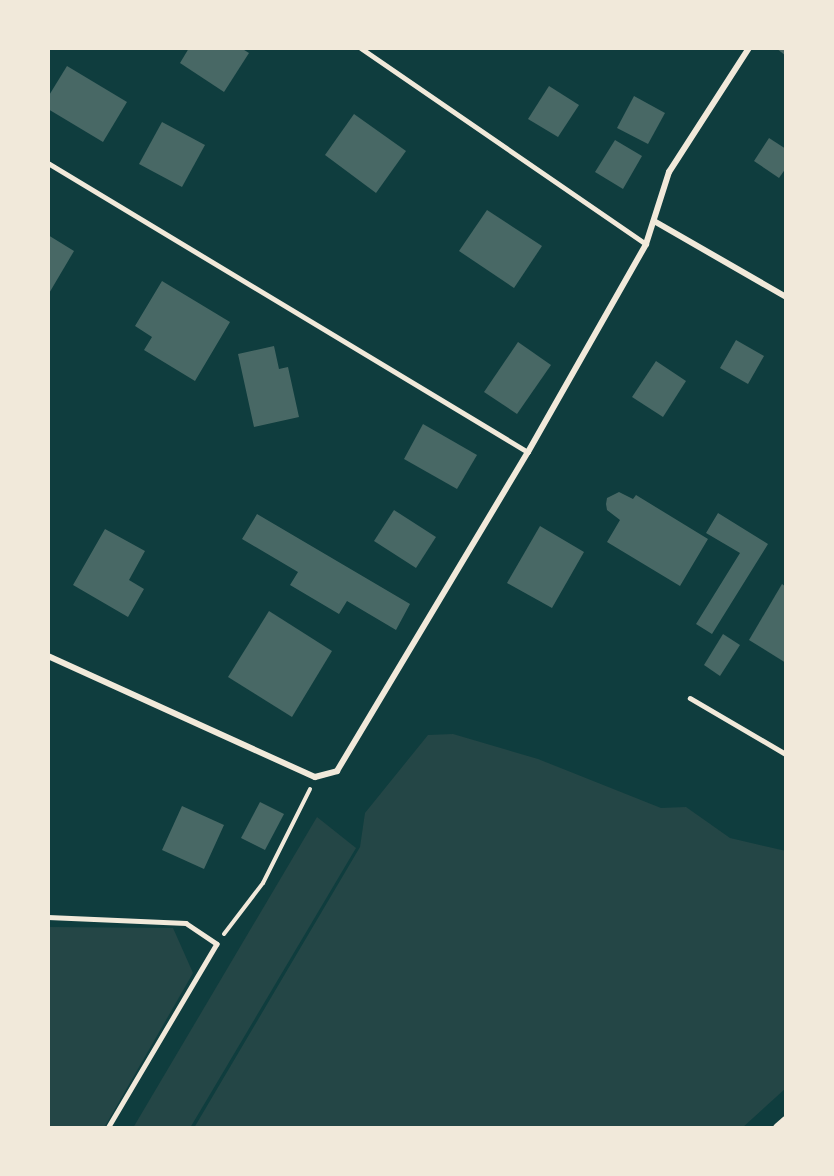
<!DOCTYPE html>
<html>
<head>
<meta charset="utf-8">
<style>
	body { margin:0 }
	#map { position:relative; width:834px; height:1176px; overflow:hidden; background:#0f3d3e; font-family:Roboto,sans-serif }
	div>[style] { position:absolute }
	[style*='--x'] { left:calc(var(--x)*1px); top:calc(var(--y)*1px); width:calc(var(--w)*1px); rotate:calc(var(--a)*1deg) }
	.green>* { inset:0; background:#244646 }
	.building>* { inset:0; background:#486865 }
	.path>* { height:4px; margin:-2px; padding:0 2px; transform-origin:2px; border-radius:2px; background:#f1e9da }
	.service>* { height:4.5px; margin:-2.25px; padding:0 2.25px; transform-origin:2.25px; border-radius:2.25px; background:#f1e9da }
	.minor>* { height:6px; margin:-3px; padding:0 3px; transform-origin:3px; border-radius:3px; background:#f1e9da }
	.tertiary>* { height:10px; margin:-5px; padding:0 5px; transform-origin:5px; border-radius:5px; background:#f1e9da }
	span { translate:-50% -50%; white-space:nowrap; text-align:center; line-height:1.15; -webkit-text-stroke:5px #f1e9da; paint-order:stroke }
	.frame { position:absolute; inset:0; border:50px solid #f1e9da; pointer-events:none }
</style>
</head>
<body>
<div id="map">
	<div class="green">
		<i style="clip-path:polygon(453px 734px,538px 759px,661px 808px,686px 807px,730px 838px,786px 851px,786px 1088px,742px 1128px,194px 1128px,360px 847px,365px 813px,428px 735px)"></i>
		<i style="clip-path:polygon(317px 817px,356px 848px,190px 1128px,133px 1128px)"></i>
		<i style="clip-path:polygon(48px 927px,173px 928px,193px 973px,104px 1128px,48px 1128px)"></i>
	</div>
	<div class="building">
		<i style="clip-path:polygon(189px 48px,241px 48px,249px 53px,224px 92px,180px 63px)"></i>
		<i style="clip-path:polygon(776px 48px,786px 48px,786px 56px)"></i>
		<i style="clip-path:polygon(67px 66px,127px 102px,103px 142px,48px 109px,48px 97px)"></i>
		<i style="clip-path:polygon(549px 86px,579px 105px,558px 137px,528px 119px)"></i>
		<i style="clip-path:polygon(634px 96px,665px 113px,648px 144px,617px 128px)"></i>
		<i style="clip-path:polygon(354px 114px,406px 151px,376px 193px,325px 155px)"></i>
		<i style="clip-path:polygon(162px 122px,205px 145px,182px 187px,139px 164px)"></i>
		<i style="clip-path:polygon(769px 138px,786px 149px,786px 168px,779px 178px,754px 161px)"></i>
		<i style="clip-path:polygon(615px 140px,642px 156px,623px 189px,595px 172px)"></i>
		<i style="clip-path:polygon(487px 210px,542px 246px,514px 288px,459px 251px)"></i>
		<i style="clip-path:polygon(48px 235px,74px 251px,48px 295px)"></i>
		<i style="clip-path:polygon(162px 281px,230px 322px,195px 381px,144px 350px,152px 337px,135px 326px)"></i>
		<i style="clip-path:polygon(736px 340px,764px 356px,748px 384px,720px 368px)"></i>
		<i style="clip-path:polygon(518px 342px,551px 365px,517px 414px,484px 392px)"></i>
		<i style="clip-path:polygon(274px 346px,279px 369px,288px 367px,299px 417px,254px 427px,238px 354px)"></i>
		<i style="clip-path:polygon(656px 361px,686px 381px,663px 417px,632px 397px)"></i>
		<i style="clip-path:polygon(423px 424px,477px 455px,457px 489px,404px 459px)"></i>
		<i style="clip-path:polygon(619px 492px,633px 499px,636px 495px,708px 539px,680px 586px,607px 542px,620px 520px,607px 510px,606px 504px,607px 498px)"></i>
		<i style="clip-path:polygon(394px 510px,436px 537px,416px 568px,374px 541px)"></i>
		<i style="clip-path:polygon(718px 513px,768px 544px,712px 634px,696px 624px,740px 553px,706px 533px)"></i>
		<i style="clip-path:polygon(257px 514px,410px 604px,396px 630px,347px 601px,339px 614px,290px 585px,298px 572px,242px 539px)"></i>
		<i style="clip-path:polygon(540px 526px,584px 552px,552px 608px,507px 583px)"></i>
		<i style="clip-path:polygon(105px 529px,145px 551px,129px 580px,144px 589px,128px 617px,73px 585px)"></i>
		<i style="clip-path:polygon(782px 584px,786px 587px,786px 663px,749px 640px)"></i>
		<i style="clip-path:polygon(269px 611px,332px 651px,292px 717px,228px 677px)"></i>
		<i style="clip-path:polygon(723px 634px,740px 645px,720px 676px,704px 665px)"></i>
		<i style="clip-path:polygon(260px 802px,284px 814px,265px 850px,241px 838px)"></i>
		<i style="clip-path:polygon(182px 806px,224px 825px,204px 869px,162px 850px)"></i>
	</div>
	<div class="path">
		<i style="--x:224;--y:934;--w:64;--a:-52.6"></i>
		<i style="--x:263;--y:883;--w:105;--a:-63.4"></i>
	</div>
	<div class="service">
		<i style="--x:361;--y:48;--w:346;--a:34.5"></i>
		<i style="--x:48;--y:163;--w:560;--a:31.05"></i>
		<i style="--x:690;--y:698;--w:111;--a:30.3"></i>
		<i style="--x:48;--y:917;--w:138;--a:2.5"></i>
		<i style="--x:186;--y:923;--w:37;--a:34"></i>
		<i style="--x:217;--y:944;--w:214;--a:120.6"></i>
	</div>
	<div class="minor">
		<i style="--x:654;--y:221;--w:152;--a:29.9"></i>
		<i style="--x:48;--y:656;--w:293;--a:24.4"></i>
		<i style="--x:315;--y:777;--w:23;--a:-15"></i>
		<i style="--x:337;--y:771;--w:372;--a:-59.1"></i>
		<i style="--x:528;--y:452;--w:239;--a:-60.4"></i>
		<i style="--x:646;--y:244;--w:76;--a:-72.3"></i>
		<i style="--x:669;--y:172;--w:148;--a:-57.2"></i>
	</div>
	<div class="tertiary">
		<i style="--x:778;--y:1128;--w:11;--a:-41"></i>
	</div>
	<div class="frame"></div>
</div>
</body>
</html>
